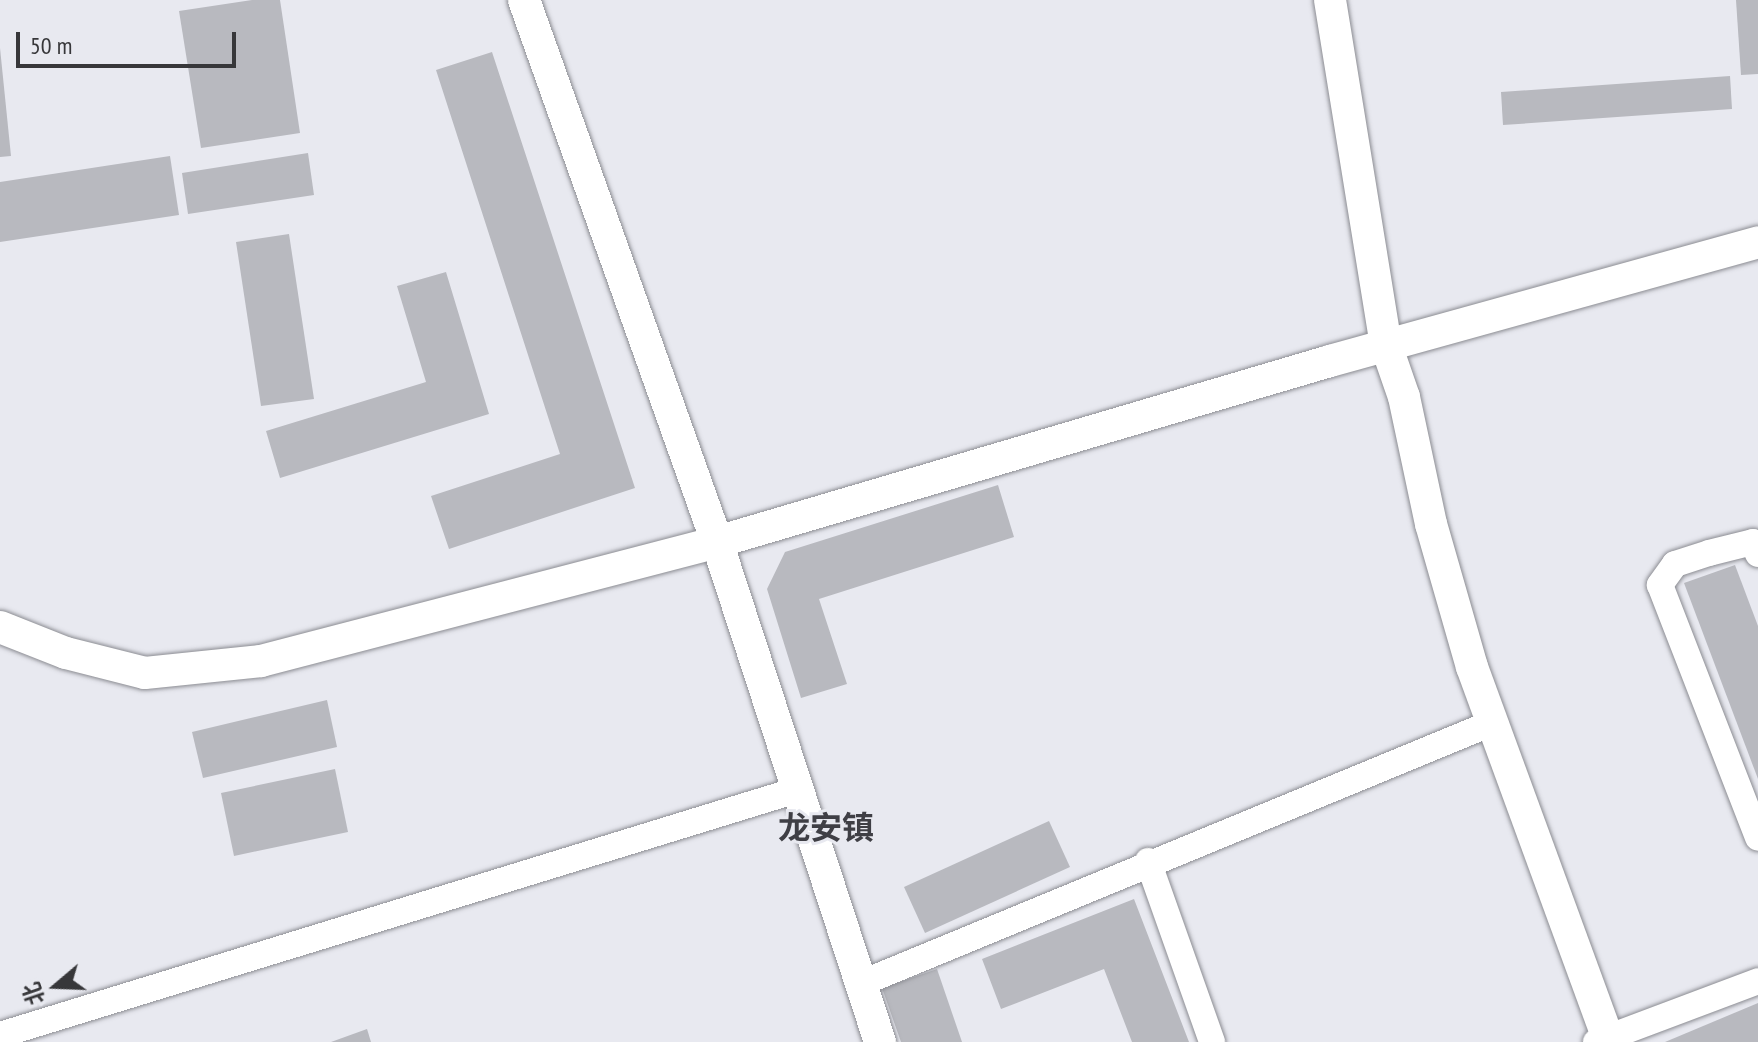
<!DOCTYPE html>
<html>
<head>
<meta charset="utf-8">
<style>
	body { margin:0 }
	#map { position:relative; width:1758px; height:1042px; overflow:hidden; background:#e8e9f0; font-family:"PT Sans Narrow","Noto Sans SC",sans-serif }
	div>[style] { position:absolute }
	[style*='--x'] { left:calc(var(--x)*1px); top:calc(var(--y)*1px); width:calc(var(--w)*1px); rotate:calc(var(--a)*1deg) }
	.building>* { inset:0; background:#b8b9bf }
	.roads { filter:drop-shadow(0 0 2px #8b8c92) drop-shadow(0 0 2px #8b8c92) }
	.minor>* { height:26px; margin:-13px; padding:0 13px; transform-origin:13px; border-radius:13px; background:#fff }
	.tertiary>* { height:32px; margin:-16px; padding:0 16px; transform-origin:16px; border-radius:16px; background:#fff }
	span { translate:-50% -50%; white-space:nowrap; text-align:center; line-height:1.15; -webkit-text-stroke:6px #e8e9f0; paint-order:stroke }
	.district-label { font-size:32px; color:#3f3f45; font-weight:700 }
	.north { position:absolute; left:16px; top:946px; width:80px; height:80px; -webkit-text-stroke:6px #e8e9f0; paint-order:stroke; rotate:251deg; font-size:22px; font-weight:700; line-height:32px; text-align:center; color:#37373a }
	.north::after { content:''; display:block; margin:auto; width:28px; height:36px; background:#37373a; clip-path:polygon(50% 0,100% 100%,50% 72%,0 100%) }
	.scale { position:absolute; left:16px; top:32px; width:220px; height:36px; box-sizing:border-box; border:4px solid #37373a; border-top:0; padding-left:10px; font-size:24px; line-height:28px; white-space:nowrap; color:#37373a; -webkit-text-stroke:6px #e8e9f0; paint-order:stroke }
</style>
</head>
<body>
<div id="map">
	<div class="building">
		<i style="clip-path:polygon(252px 0,280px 0,300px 133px,201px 148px,179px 11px)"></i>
		<i style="clip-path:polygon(1736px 0,1758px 0,1758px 74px,1741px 75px)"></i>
		<i style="clip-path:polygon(0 48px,11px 156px,0 157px)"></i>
		<i style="clip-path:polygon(492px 52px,635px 488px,449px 549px,431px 496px,560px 454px,436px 70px)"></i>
		<i style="clip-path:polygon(1730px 76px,1732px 109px,1503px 125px,1501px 92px)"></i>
		<i style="clip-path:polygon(308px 153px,314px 195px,188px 214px,182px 173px)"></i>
		<i style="clip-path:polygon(170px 156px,179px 215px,0 242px,0 182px)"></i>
		<i style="clip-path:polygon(289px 234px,314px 399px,261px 406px,236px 242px)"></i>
		<i style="clip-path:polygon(446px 272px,489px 414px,280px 478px,266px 431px,426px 382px,397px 286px)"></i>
		<i style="clip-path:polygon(998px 485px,1014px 537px,819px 599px,847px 684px,801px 698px,767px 589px,785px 552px)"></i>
		<i style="clip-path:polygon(1735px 565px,1758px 626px,1758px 779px,1684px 583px)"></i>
		<i style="clip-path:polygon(327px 700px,337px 747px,203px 778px,192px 732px)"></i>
		<i style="clip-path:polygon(335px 769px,348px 832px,234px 856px,221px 793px)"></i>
		<i style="clip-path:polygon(1049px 821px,1070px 867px,925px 933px,904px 887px)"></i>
		<i style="clip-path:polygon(1134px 899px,1189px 1042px,1132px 1042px,1104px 969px,1001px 1009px,982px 959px)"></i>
		<i style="clip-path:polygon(937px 969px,962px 1042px,901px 1042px,882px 988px)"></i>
		<i style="clip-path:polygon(1758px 1003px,1758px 1042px,1665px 1042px)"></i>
		<i style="clip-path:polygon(367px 1029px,371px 1042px,331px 1042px)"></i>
	</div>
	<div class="roads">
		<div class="minor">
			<i style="--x:1758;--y:554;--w:13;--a:-113"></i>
			<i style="--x:1753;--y:542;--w:45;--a:166"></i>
			<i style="--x:1709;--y:553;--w:36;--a:162"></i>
			<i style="--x:1675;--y:564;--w:26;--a:126"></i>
			<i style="--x:1660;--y:585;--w:271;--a:68.8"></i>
			<i style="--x:1148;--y:861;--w:192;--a:70.5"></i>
			<i style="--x:862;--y:983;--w:682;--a:-22.43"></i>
			<i style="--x:0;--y:1035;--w:837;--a:-17.09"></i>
			<i style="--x:1596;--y:1042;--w:173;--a:-20.6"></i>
		</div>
		<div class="tertiary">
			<i style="--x:524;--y:0;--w:575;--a:70.4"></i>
			<i style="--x:717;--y:542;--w:526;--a:71.94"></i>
			<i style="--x:1330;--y:0;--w:350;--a:80.8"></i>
			<i style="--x:1386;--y:345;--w:55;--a:70.9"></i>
			<i style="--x:1404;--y:397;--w:130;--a:78"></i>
			<i style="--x:1431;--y:524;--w:149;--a:74"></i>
			<i style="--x:1472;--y:667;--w:399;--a:69.9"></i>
			<i style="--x:0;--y:627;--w:71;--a:21.5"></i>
			<i style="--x:66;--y:653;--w:81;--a:14.2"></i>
			<i style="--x:145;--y:673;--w:117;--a:-5.9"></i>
			<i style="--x:261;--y:661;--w:471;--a:-14.6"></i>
			<i style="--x:717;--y:542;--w:639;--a:-16.45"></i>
			<i style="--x:1330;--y:361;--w:444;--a:-15.5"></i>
		</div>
	</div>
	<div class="district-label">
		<span style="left:826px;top:827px">龙安镇</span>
	</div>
	<div class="north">北</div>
	<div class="scale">50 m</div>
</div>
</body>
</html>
